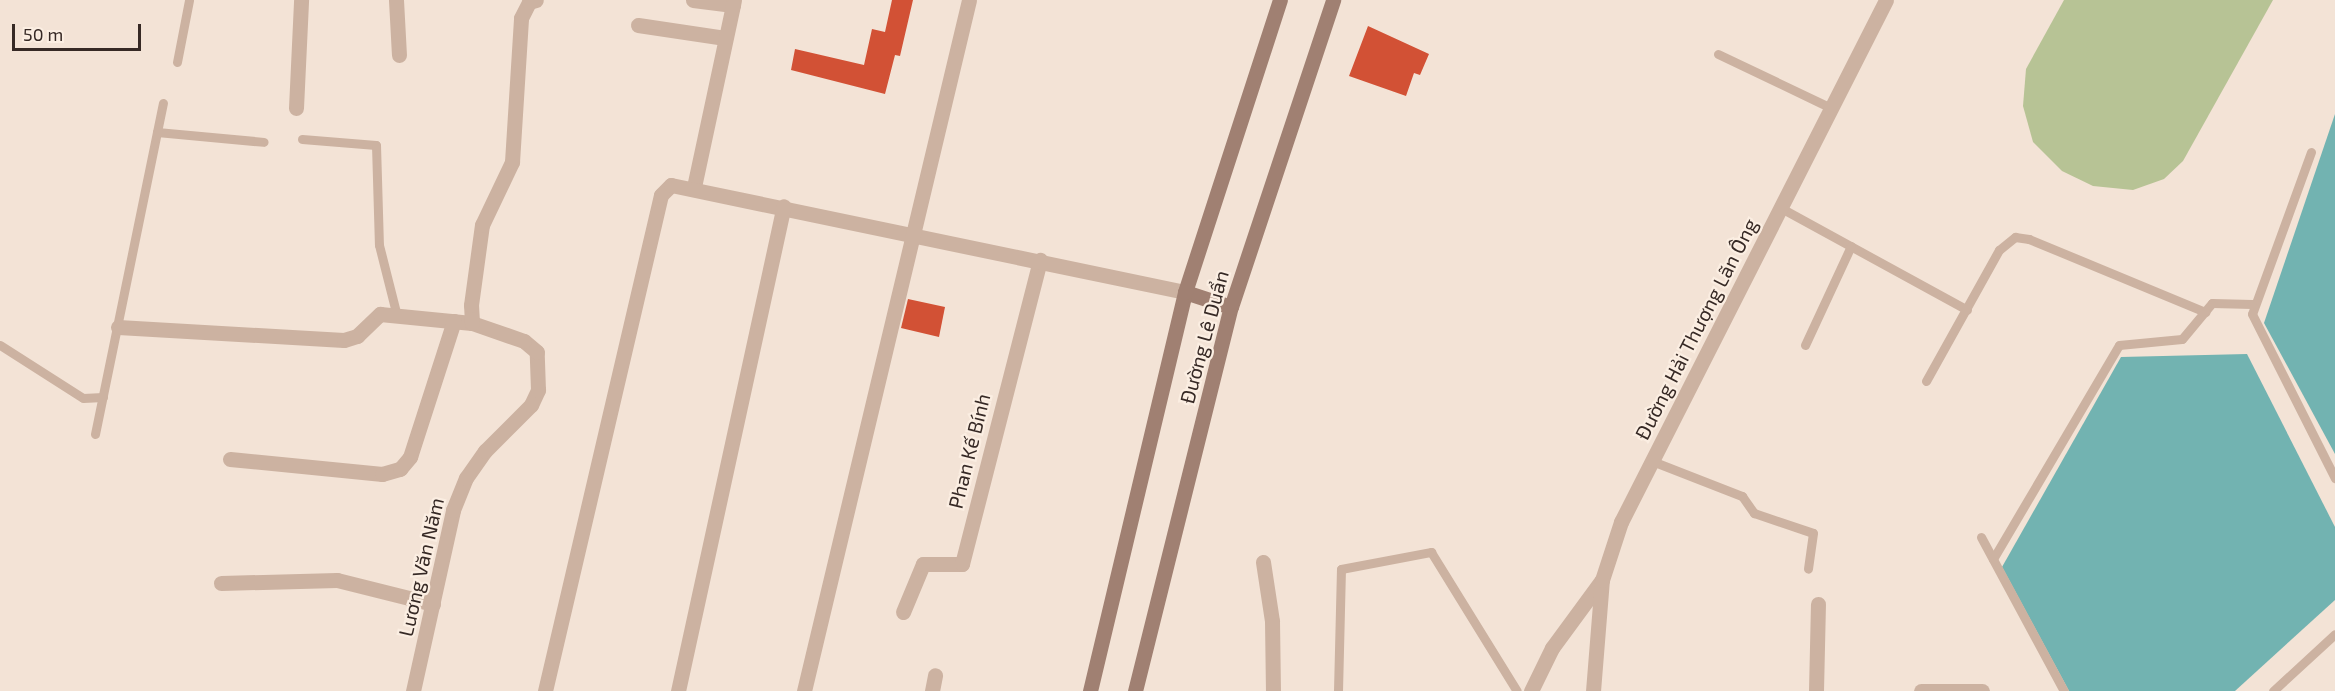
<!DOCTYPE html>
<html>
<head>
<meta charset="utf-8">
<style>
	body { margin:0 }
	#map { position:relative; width:2335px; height:691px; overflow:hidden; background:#f3e3d6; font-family:"Exo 2",sans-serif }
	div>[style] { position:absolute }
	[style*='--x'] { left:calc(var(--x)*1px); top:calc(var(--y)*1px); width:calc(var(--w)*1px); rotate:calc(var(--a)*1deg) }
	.green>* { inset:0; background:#b7c395 }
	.water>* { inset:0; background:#72b3b1 }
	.building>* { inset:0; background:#d25135 }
	.service>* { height:9px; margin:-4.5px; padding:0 4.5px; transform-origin:4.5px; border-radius:4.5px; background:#ccb2a1 }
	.minor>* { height:15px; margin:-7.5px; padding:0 7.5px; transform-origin:7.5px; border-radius:7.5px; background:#ccb2a1 }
	.tertiary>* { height:15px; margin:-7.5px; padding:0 7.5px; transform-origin:7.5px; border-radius:7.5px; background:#ccb2a1 }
	.secondary>* { height:15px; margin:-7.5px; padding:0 7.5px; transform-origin:7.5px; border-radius:7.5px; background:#a08072 }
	span { translate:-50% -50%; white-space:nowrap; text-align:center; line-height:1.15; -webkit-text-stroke:4.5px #fbeee2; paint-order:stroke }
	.street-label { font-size:20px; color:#362925 }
	.scale { position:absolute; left:12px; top:24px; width:129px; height:27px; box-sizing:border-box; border:3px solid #362925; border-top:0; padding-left:8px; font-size:18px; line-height:21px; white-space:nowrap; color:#362925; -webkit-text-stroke:4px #fbeee2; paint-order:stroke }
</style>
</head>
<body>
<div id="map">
	<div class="green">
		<i style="clip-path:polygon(2064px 0,2273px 0,2183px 161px,2164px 179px,2133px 190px,2093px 186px,2062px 171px,2033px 142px,2023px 106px,2026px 69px)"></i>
	</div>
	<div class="water">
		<i style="clip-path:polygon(2335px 114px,2335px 454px,2264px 323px)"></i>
		<i style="clip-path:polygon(2247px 354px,2335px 527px,2335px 600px,2235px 691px,2069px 691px,2002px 567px,2121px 357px)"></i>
	</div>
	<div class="building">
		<i style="clip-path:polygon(892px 0,913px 0,900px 56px,895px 55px,885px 94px,791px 70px,795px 49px,864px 65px,872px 29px,885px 32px)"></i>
		<i style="clip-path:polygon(1368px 26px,1429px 54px,1420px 75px,1414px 73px,1406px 96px,1349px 76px)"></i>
		<i style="clip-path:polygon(908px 299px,945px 307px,939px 337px,901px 328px)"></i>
	</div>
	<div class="service">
		<i style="--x:1718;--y:54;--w:125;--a:25.5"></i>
		<i style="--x:177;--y:62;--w:63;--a:-79"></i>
		<i style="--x:157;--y:132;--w:107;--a:5.3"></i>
		<i style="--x:302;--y:139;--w:74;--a:4.6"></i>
		<i style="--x:376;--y:145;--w:100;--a:88.3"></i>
		<i style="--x:379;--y:245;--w:69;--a:75.8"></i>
		<i style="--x:2311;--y:152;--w:172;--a:110"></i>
		<i style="--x:2252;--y:314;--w:184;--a:63.2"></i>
		<i style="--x:1781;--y:208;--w:212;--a:28.7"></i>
		<i style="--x:0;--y:345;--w:98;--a:32.6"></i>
		<i style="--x:83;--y:398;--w:20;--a:-3"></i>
		<i style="--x:1805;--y:345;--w:109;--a:-65.1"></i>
		<i style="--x:1926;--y:381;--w:150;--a:-60.9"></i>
		<i style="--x:1999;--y:250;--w:21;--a:-39"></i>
		<i style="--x:2015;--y:237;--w:14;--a:8"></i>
		<i style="--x:2029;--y:239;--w:191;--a:22.5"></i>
		<i style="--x:95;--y:434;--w:338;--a:-78.4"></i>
		<i style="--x:1652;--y:461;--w:97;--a:21.3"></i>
		<i style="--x:1742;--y:496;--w:21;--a:55"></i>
		<i style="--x:1754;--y:513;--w:62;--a:18.7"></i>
		<i style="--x:1813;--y:533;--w:36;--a:98"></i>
		<i style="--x:1981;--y:537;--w:175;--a:61.7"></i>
		<i style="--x:1993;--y:559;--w:248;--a:-59.5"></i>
		<i style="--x:2119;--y:345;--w:63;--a:-5.4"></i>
		<i style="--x:2182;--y:339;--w:47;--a:-50.2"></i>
		<i style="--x:2212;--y:303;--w:40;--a:1.4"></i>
		<i style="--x:1338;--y:691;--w:122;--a:-88.6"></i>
		<i style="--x:1341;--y:569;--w:92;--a:-10.7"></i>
		<i style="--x:1431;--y:552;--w:163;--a:58.3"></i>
		<i style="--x:2273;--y:691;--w:84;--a:-42.6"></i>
	</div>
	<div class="minor">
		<i style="--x:396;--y:0;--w:55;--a:86.9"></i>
		<i style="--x:693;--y:0;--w:40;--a:7.1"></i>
		<i style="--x:733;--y:5;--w:5;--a:-79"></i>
		<i style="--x:638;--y:25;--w:88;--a:8.5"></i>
		<i style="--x:296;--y:108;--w:108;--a:-87.3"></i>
		<i style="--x:694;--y:187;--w:186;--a:-77.9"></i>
		<i style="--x:118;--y:327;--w:226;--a:3.3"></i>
		<i style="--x:344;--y:340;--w:14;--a:-17"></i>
		<i style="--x:357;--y:336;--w:32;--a:-44"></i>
		<i style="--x:380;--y:314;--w:92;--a:5.6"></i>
		<i style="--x:230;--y:459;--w:153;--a:5.6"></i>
		<i style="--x:382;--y:474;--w:19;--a:-16"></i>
		<i style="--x:400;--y:469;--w:16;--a:-50"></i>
		<i style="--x:410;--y:457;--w:143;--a:-72.1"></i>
		<i style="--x:1263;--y:562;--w:60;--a:81.3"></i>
		<i style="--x:1272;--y:621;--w:70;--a:89.2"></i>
		<i style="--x:221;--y:583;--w:116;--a:-1.5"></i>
		<i style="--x:337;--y:580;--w:99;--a:14"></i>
		<i style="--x:903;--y:612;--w:52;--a:-67.4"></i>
		<i style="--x:923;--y:564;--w:39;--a:0"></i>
		<i style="--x:962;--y:564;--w:314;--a:-75.6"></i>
		<i style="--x:413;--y:691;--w:185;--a:-77.5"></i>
		<i style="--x:453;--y:510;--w:35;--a:-68"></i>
		<i style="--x:466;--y:478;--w:33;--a:-55"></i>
		<i style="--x:485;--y:451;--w:65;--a:-45"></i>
		<i style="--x:531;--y:405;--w:17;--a:-65"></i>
		<i style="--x:538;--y:390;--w:38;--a:-92"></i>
		<i style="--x:537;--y:352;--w:17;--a:-140"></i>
		<i style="--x:524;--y:341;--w:55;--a:-160.9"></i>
		<i style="--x:472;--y:323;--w:18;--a:-93"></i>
		<i style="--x:471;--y:305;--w:81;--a:-82.2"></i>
		<i style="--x:482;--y:225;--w:70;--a:-64.5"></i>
		<i style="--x:512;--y:162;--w:144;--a:-86.4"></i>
		<i style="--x:521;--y:18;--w:18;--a:-63"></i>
		<i style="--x:529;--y:2;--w:7;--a:-16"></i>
		<i style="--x:545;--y:691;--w:509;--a:-76.84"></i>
		<i style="--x:661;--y:195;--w:14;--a:-45"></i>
		<i style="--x:671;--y:185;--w:525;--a:11.76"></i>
		<i style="--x:678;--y:691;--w:496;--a:-77.7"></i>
		<i style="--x:804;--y:691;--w:710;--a:-76.57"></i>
		<i style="--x:932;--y:691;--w:16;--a:-79"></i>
		<i style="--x:1531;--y:691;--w:48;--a:-64"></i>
		<i style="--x:1552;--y:648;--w:84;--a:-53.7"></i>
		<i style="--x:1816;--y:691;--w:87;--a:-88.7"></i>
		<i style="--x:1921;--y:691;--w:61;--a:0"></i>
	</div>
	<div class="tertiary">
		<i style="--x:1593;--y:691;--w:111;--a:-85.4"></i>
		<i style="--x:1602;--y:580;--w:61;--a:-71.9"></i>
		<i style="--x:1621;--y:522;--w:585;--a:-63.08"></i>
	</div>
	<div class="secondary">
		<i style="--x:1185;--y:292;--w:48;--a:18.1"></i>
		<i style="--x:1090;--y:691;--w:410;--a:-76.6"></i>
		<i style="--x:1185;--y:292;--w:307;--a:-72"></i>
		<i style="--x:1135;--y:691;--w:396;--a:-76"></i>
		<i style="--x:1231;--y:307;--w:324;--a:-71.6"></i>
	</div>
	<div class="street-label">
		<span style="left:1696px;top:329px;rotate:-63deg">Đường Hải Thượng Lãn Ông</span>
		<span style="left:1204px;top:337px;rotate:-75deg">Đường Lê Duẩn</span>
		<span style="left:969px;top:451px;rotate:-76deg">Phan Kế Bính</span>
		<span style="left:421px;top:567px;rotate:-77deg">Lương Văn Năm</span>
	</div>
	<div class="scale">50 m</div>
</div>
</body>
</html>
